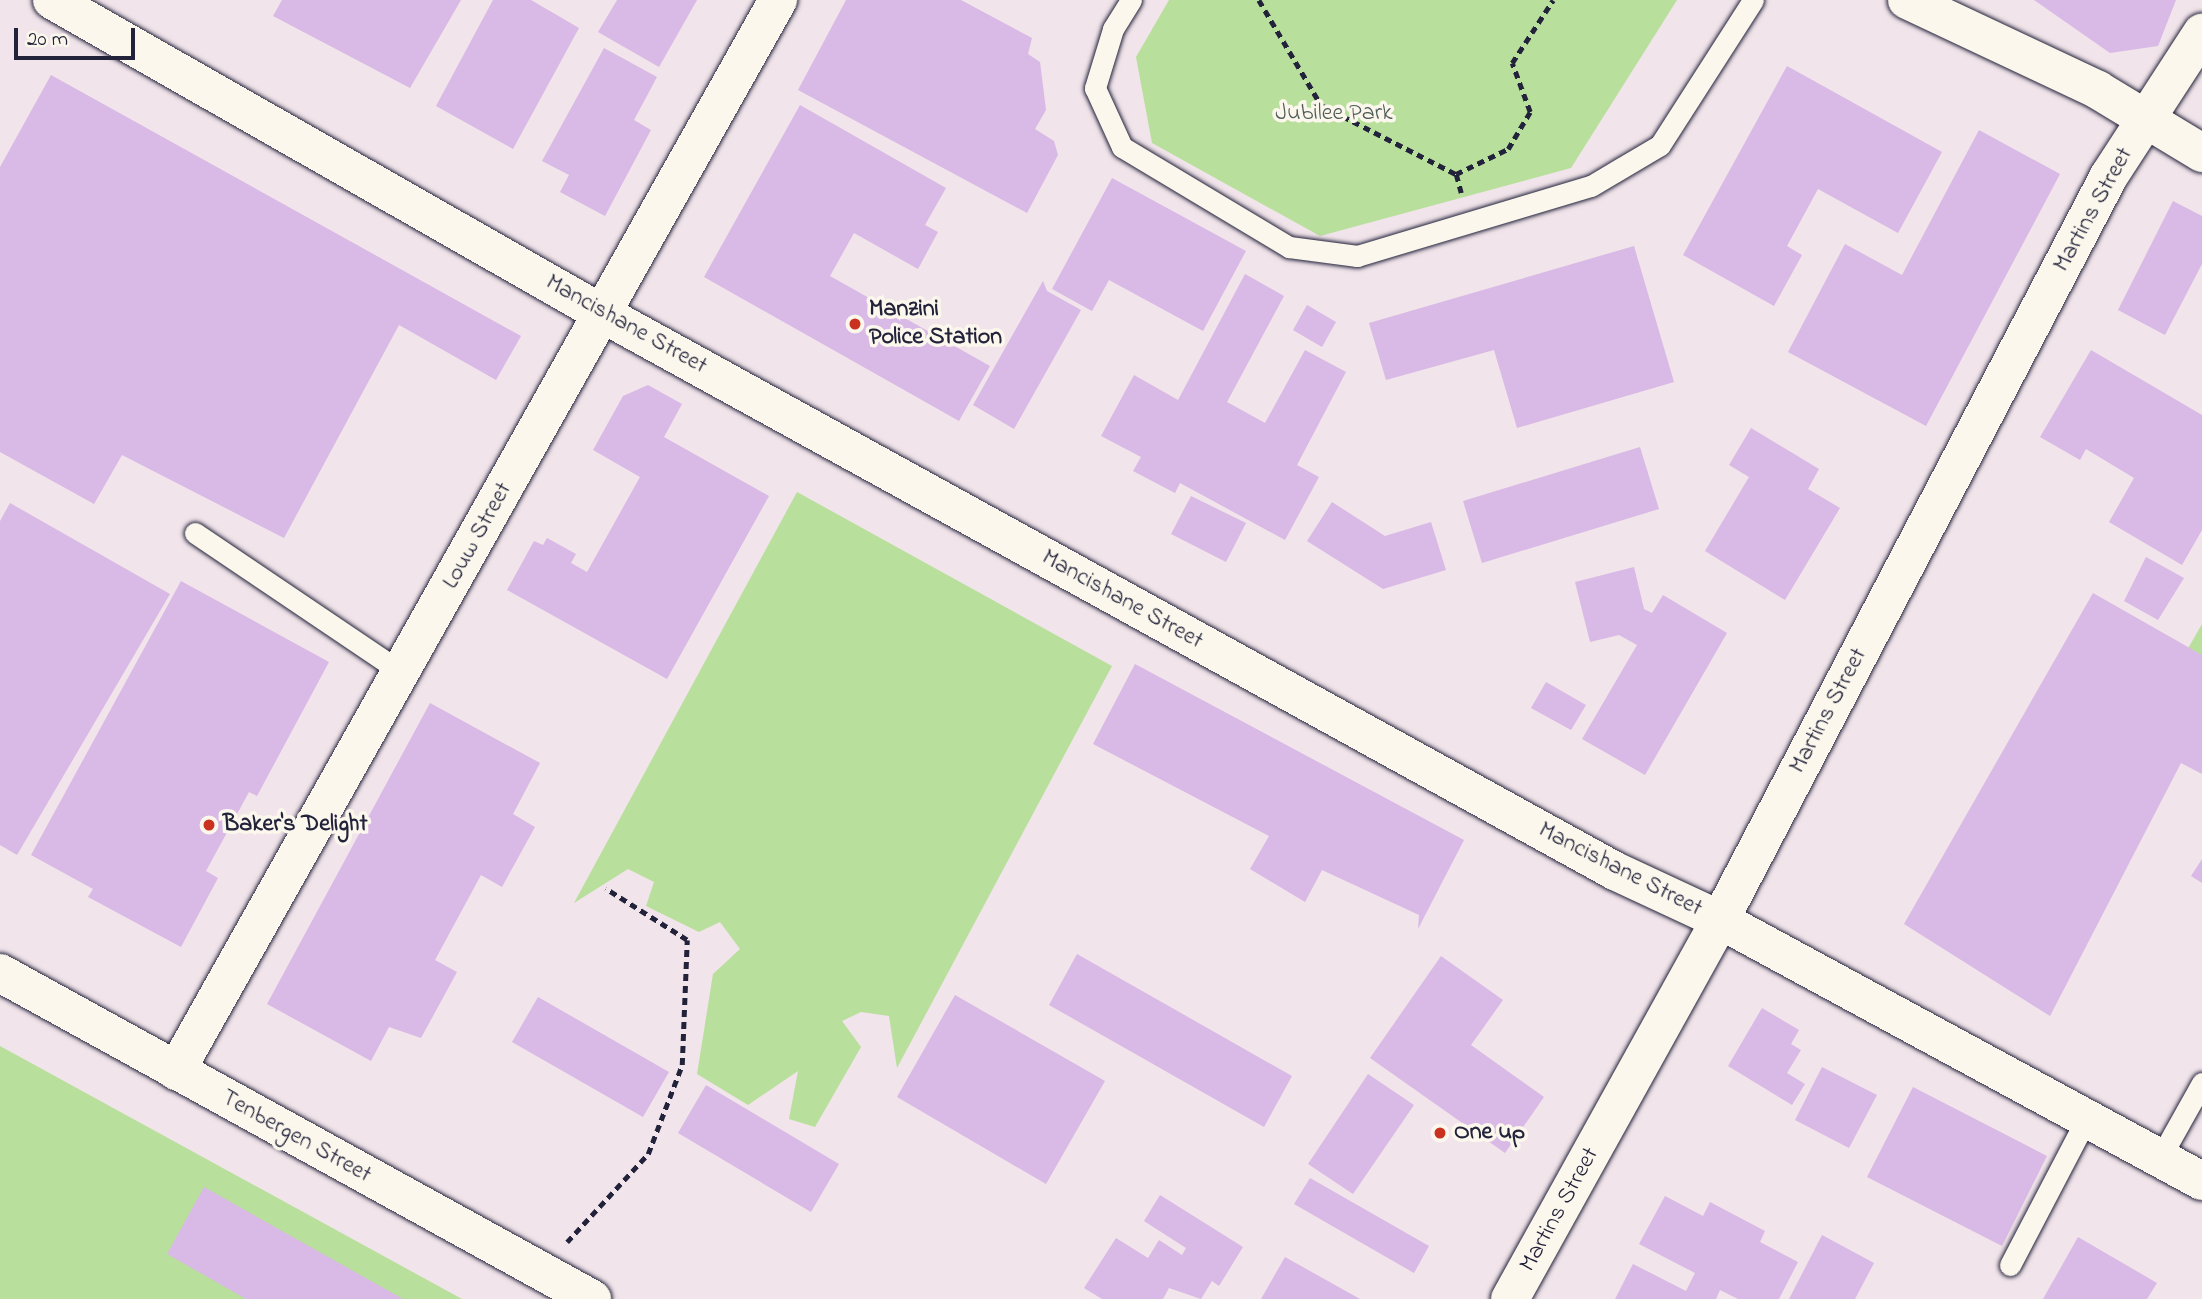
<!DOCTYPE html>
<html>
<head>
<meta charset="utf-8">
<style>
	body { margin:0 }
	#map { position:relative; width:2202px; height:1299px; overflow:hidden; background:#f1e4ea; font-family:"Indie Flower",sans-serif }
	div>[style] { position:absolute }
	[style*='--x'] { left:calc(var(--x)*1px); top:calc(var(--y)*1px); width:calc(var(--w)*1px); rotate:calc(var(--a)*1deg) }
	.green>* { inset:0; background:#b8df9b }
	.building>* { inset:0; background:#d9b9e5 }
	.path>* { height:4.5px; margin-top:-2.25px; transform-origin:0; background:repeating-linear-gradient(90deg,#22223b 0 7px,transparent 0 12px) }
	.roads { filter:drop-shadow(0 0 2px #22223b) drop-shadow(0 0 2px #22223b) }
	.service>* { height:21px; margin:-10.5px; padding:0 10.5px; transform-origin:10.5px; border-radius:10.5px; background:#fbf7ec }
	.minor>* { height:38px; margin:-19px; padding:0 19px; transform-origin:19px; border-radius:19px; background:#fbf7ec }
	.primary>* { height:38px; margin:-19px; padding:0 19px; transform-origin:19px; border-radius:19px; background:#fbf7ec }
	.dots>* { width:19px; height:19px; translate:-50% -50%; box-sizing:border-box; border:4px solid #fbf7ec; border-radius:50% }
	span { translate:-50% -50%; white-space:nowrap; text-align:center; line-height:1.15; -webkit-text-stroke:7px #fbf7ec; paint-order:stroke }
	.park-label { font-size:24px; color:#4f5b58 }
	.street-label { font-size:24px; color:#22223b }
	.poi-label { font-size:24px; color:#22223b; font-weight:700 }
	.left { translate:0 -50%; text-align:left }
	.scale { position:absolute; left:14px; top:28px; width:121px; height:32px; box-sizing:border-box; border:4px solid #22223b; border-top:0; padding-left:9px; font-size:21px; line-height:24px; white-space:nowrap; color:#22223b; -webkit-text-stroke:5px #fbf7ec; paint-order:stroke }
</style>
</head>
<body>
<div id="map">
	<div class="green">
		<i style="clip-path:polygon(1169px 0,1677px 0,1571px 168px,1320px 236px,1152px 143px,1136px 57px)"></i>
		<i style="clip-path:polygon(797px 492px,1112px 666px,897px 1068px,889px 1016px,861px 1012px,842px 1021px,861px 1047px,815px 1127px,789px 1119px,798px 1071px,748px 1105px,697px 1074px,713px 974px,740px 949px,720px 922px,699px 932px,646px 906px,654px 882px,628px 869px,574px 903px)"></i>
		<i style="clip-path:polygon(2202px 624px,2202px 671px,2182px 659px)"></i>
		<i style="clip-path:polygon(0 1046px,462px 1299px,0 1299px)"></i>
	</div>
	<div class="building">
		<i style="clip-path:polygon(282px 0,461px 0,410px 88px,273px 16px)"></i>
		<i style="clip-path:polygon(493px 0,531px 0,579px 28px,513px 149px,436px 106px)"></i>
		<i style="clip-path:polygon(617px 0,697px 0,659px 67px,598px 32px)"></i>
		<i style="clip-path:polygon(846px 0,961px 0,1032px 38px,1028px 54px,1040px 62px,1046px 110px,1035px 129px,1054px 141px,1058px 155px,1027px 213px,798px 90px)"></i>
		<i style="clip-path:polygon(2034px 0,2176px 0,2158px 46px,2110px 53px)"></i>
		<i style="clip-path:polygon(604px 48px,657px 77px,634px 120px,651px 130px,605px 216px,560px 192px,569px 175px,542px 161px)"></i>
		<i style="clip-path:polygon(1787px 66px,1942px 152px,1898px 233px,1818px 189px,1787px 246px,1802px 255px,1774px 306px,1683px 255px)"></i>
		<i style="clip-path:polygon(51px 75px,521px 336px,496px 380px,399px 325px,284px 538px,122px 455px,94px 504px,0 452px,0 167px)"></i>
		<i style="clip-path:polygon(800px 105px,946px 188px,925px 225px,938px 232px,918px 269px,854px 233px,830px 276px,990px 366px,959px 421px,704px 277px)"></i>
		<i style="clip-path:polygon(1979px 130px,2060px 174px,1926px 426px,1788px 352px,1845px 244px,1902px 275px)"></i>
		<i style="clip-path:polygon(1112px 178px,1246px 251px,1203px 331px,1109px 280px,1092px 311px,1052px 289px)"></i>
		<i style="clip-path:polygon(2173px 201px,2202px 216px,2202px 264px,2165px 335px,2118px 310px)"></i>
		<i style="clip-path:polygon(1634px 246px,1674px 382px,1517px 428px,1494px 350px,1386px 380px,1369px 323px)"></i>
		<i style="clip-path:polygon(1245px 274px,1284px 296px,1227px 402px,1265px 423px,1305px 350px,1346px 372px,1297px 465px,1319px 477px,1285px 540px,1180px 483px,1175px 493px,1133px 471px,1141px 457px,1101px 436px,1134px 375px,1178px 400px)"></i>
		<i style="clip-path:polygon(1043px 281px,1047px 291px,1081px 310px,1014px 429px,973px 405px)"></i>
		<i style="clip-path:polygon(1307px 305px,1336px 322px,1322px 347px,1293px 330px)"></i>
		<i style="clip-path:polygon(2091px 350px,2202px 415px,2202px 530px,2182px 565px,2109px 522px,2134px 478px,2086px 449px,2080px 460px,2040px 437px)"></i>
		<i style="clip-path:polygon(648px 385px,682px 404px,664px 437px,769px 496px,667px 679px,507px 590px,534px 541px,543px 545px,547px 538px,576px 554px,571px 563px,587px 572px,640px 477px,593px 450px,623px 396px)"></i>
		<i style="clip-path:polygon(1751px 428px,1819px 469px,1808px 489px,1840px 508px,1785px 600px,1705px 551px,1749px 477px,1729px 465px)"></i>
		<i style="clip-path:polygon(1640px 447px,1659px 509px,1482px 563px,1463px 501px)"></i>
		<i style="clip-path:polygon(1191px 496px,1246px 523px,1226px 562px,1171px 534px)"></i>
		<i style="clip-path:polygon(1332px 502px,1385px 536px,1431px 522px,1446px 570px,1383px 589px,1307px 541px)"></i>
		<i style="clip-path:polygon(10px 503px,170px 594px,17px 855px,0 845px,0 521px)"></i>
		<i style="clip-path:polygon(2146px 557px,2184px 578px,2158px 620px,2124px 601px)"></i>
		<i style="clip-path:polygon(1634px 567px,1644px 609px,1652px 613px,1663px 595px,1727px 633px,1645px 775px,1582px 739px,1637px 645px,1619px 635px,1590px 642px,1575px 582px)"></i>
		<i style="clip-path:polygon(181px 581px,329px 662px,257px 796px,249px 792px,206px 871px,218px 878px,181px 947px,88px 897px,93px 889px,31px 855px)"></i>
		<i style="clip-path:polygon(2093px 593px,2202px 655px,2202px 774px,2181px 763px,2050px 1016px,1904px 924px)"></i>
		<i style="clip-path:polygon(1135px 664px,1464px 840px,1418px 929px,1419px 915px,1322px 870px,1305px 902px,1250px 869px,1269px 836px,1093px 744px)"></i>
		<i style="clip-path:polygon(1546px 682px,1586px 705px,1571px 730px,1531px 708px)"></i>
		<i style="clip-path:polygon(430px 703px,540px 763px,513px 814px,535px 827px,502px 887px,481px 875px,435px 960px,457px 972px,421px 1038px,389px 1027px,371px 1061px,267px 1004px)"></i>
		<i style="clip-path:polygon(2202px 859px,2202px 883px,2191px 876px)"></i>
		<i style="clip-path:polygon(1077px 954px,1292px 1076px,1264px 1127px,1049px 1005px)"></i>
		<i style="clip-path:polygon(1441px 956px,1503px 1000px,1471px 1045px,1544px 1097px,1505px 1153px,1370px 1058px)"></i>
		<i style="clip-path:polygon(955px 995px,1105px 1081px,1046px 1184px,897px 1097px)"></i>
		<i style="clip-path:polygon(538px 997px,669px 1072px,643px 1117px,512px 1042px)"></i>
		<i style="clip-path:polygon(1762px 1008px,1799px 1030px,1791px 1044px,1801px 1050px,1787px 1073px,1805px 1084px,1792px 1105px,1728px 1066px)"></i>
		<i style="clip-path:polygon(1822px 1067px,1877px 1095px,1849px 1148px,1795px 1120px)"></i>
		<i style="clip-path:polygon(1368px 1074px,1414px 1105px,1353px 1194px,1308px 1164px)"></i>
		<i style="clip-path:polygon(706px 1085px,839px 1164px,811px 1212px,678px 1133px)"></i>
		<i style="clip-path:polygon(1913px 1087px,2047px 1156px,2002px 1246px,1867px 1177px)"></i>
		<i style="clip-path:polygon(1310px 1178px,1429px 1246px,1414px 1273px,1294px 1204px)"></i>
		<i style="clip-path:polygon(204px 1187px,403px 1299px,246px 1299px,167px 1254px)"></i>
		<i style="clip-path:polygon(1160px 1195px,1243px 1247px,1219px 1286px,1212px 1281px,1201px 1299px,1169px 1288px,1163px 1299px,1102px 1299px,1084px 1288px,1116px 1238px,1148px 1258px,1159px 1240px,1182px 1255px,1186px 1248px,1144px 1221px)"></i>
		<i style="clip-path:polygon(1665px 1196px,1703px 1216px,1710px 1202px,1765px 1231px,1760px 1242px,1798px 1262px,1779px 1299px,1738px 1299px,1720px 1290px,1716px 1299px,1615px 1299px,1633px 1264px,1686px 1291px,1695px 1273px,1639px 1244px)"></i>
		<i style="clip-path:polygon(1822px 1235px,1874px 1263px,1855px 1299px,1789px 1299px)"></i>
		<i style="clip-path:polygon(2078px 1237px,2157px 1283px,2147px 1299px,2043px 1299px)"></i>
		<i style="clip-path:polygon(1285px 1257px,1360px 1299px,1261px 1299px)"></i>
	</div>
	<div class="path">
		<i style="--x:1259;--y:0;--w:122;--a:59.4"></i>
		<i style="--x:1321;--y:105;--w:152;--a:27.1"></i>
		<i style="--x:1461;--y:193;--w:20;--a:-105"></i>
		<i style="--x:1456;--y:174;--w:58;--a:-25.7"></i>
		<i style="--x:1508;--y:149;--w:43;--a:-59.3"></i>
		<i style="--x:1530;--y:112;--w:52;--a:-110.2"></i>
		<i style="--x:1512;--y:63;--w:75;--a:-56.9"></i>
		<i style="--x:567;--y:1242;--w:120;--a:-47.4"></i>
		<i style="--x:648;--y:1154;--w:95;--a:-69.1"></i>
		<i style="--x:682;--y:1065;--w:125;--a:-87.7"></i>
		<i style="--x:687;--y:940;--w:96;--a:-147.8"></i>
	</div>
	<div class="roads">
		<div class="service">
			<i style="--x:1131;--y:0;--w:34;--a:122"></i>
			<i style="--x:1113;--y:29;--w:62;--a:107"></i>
			<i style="--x:1095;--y:88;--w:65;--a:65.4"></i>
			<i style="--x:1122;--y:147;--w:195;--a:30.9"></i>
			<i style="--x:1289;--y:247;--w:69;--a:7.5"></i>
			<i style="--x:1357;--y:256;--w:244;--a:-16.7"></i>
			<i style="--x:1591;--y:186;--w:80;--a:-30.7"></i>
			<i style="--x:1660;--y:145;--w:172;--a:-57.3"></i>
			<i style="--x:195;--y:533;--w:249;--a:34"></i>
			<i style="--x:2160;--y:1158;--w:86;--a:-60.8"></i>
			<i style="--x:2010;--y:1265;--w:166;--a:-62.4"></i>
		</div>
		<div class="minor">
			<i style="--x:52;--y:0;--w:634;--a:29.68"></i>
			<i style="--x:603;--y:314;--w:1155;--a:28.83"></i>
			<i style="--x:1615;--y:871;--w:116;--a:25"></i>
			<i style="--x:1720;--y:920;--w:548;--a:28.44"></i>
			<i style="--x:0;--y:973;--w:676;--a:28.84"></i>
			<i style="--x:176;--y:1071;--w:1229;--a:-60.66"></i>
			<i style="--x:1510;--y:1299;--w:433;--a:-61"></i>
			<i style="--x:1720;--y:920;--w:840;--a:-62.4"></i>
			<i style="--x:2109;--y:176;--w:171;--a:-57"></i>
		</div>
		<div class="primary">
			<i style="--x:1907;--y:0;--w:211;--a:25.2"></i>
			<i style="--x:2098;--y:90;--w:122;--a:31.2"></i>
		</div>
	</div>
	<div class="dots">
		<i style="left:855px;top:324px;background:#c8321e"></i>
		<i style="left:209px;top:825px;background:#c8321e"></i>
		<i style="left:1440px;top:1133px;background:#c8321e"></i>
	</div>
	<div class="park-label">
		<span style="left:1334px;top:114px">Jubilee Park</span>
	</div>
	<div class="street-label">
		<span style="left:2094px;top:210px;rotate:-61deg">Martins Street</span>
		<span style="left:626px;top:325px;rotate:29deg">Mancishane Street</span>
		<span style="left:478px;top:536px;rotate:-61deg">Louw Street</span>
		<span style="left:1122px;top:600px;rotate:29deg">Mancishane Street</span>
		<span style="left:1829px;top:711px;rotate:-62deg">Martins Street</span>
		<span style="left:1620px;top:870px;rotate:27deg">Mancishane Street</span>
		<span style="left:296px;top:1137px;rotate:29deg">Tenbergen Street</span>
		<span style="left:1560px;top:1210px;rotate:-61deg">Martins Street</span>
	</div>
	<div class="poi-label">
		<span class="left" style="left:869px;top:324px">Manzini<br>Police Station</span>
		<span class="left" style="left:223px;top:825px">Baker's Delight</span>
		<span class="left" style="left:1454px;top:1133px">One up</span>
	</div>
	<div class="scale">20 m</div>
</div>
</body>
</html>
